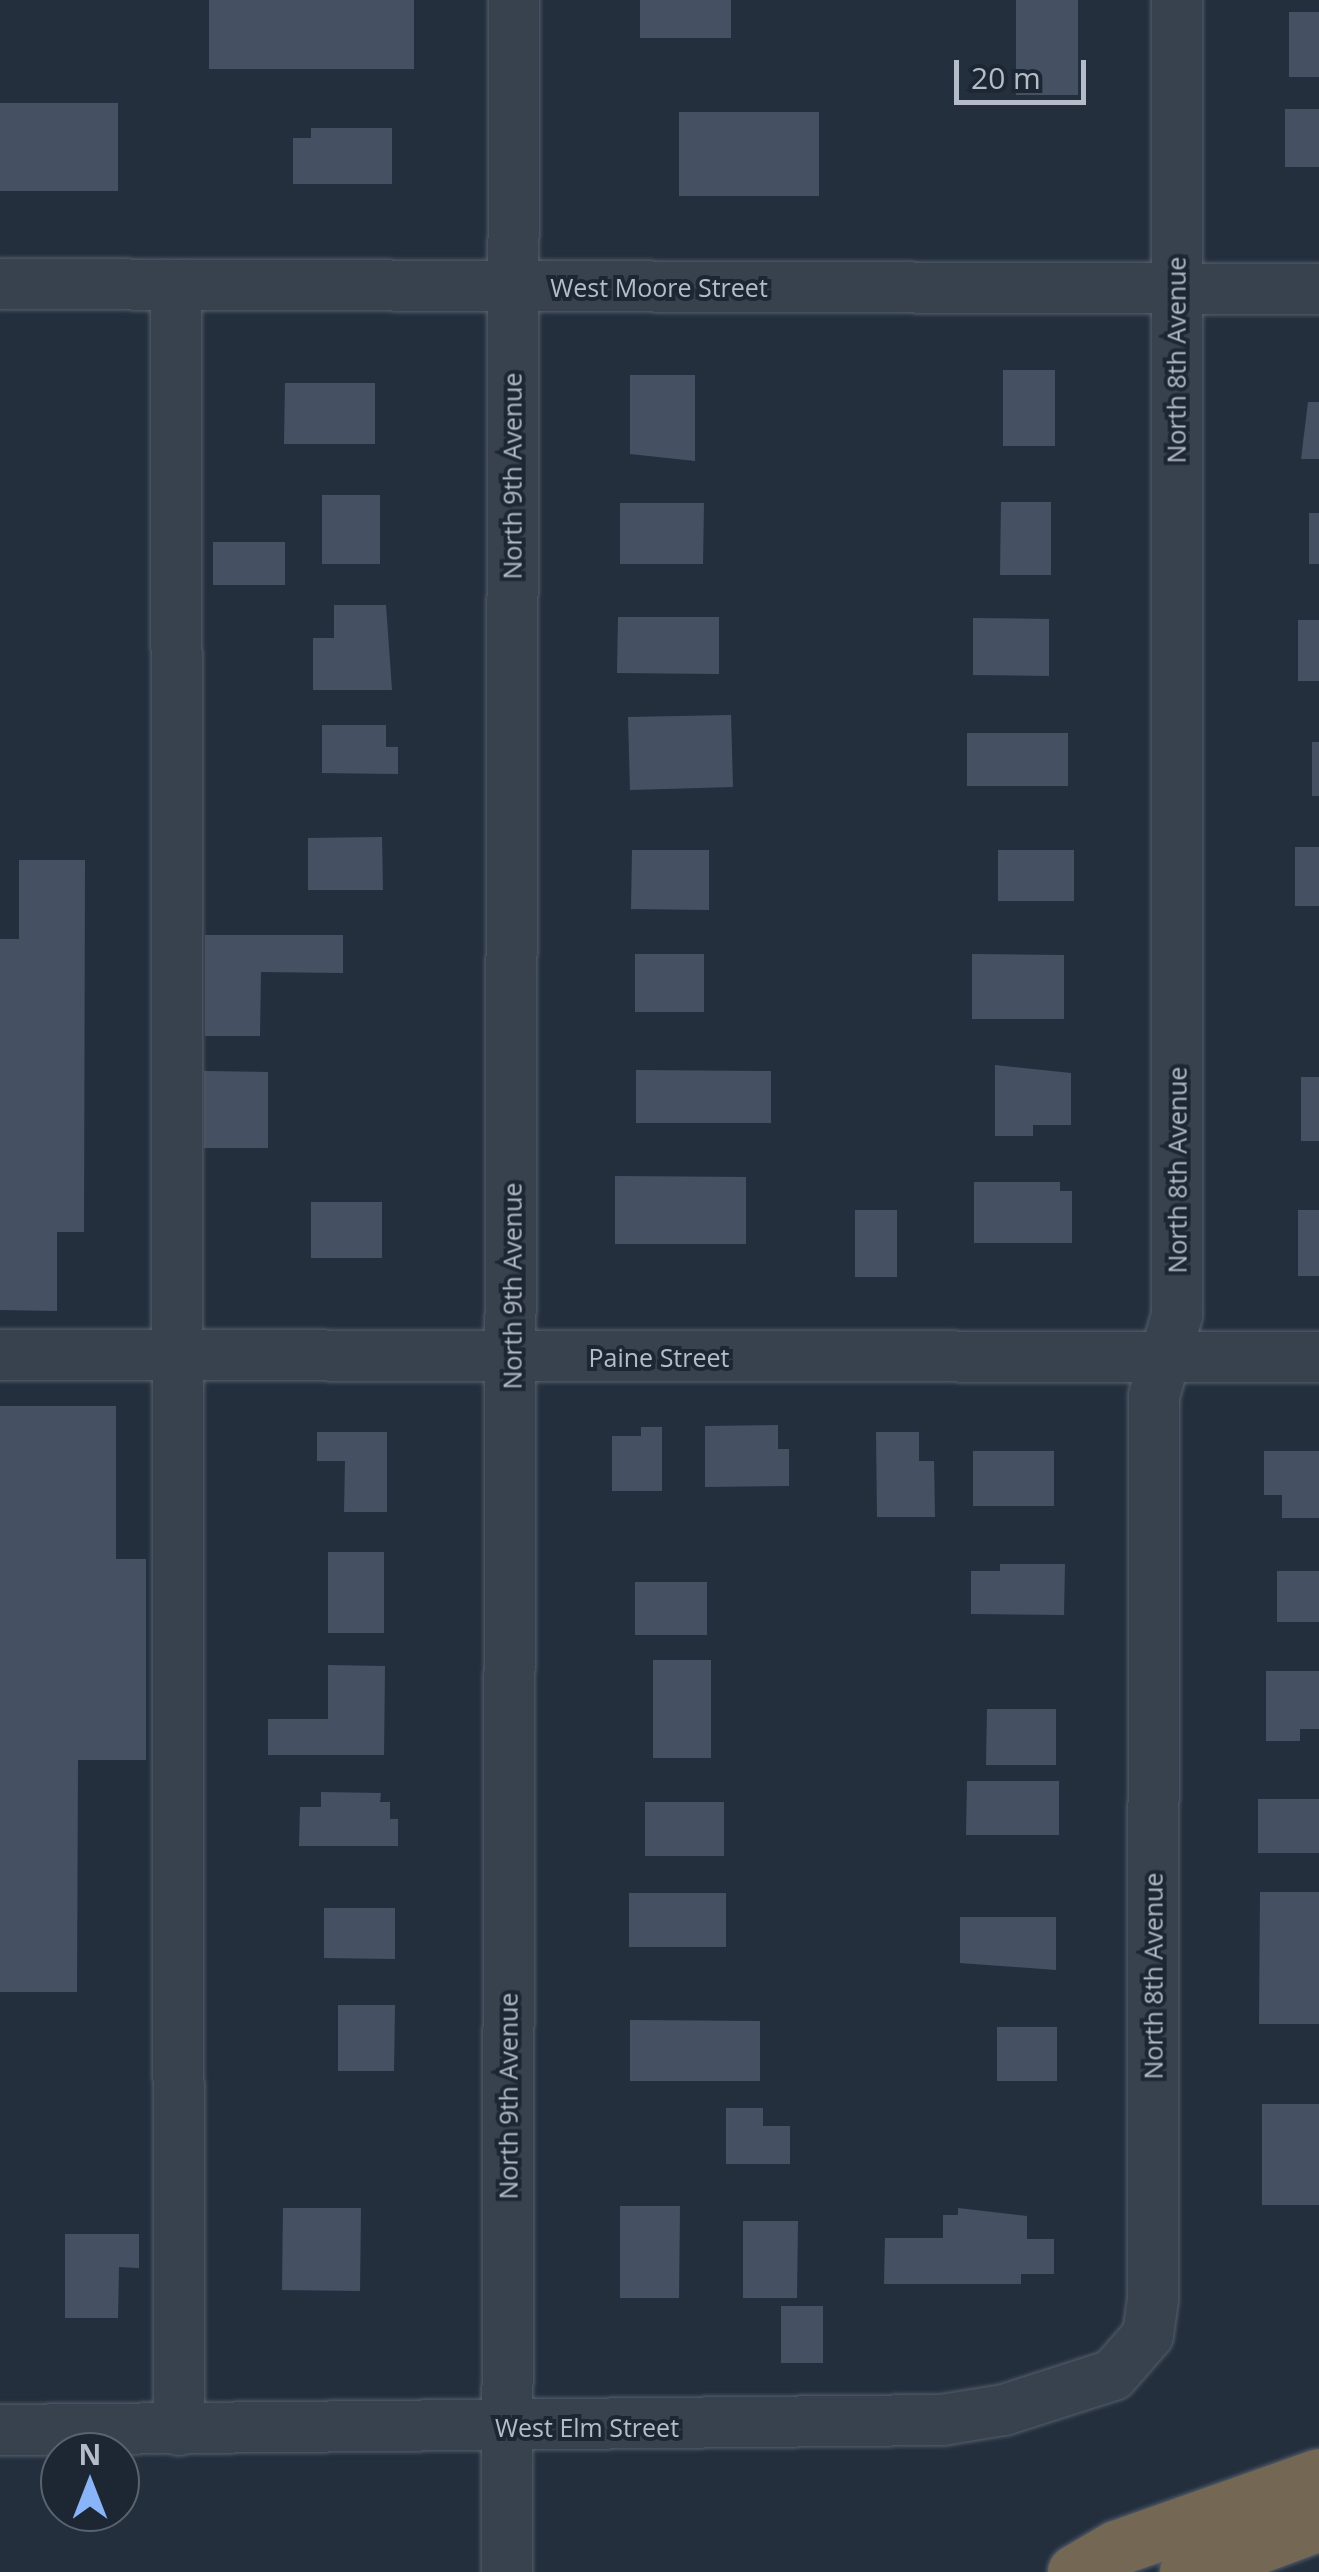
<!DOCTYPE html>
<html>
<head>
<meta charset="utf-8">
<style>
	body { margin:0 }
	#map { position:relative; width:1319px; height:2572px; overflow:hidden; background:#242f3e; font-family:"Open Sans",sans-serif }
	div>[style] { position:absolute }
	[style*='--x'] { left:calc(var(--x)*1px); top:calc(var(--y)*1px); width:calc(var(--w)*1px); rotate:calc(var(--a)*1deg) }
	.building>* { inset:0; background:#455162 }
	.roads { filter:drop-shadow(0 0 2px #565f6c) drop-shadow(0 0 2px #565f6c) }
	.minor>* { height:50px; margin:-25px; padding:0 25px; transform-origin:25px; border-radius:25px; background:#38414e }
	.highway>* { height:55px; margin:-27.5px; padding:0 27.5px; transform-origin:27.5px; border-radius:27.5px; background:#746855 }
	span { translate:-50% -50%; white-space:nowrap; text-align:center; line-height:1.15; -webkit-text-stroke:8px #1d2633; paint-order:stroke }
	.street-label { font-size:25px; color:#b4bcc9 }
	.north { position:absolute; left:40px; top:2432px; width:100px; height:100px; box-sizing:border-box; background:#1d2633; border:2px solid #59626f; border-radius:50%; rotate:0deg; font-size:28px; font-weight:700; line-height:40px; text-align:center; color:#b4bcc9 }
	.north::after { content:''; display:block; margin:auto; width:35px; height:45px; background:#8ab4f8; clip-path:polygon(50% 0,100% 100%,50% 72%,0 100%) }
	.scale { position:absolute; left:954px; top:60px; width:132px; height:45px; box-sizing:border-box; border:5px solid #b4bcc9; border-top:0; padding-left:12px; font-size:30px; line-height:35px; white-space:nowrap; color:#b4bcc9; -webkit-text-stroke:8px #1d2633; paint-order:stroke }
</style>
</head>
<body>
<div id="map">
	<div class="building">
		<i style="clip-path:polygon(209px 0,414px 0,414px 69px,209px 69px)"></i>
		<i style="clip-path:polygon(640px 0,731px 0,731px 38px,640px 38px)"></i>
		<i style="clip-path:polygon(1016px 0,1078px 0,1078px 95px,1016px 95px)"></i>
		<i style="clip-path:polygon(1289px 12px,1319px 12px,1319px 77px,1289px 77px)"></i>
		<i style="clip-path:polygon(0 103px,118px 103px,118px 191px,0 191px)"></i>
		<i style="clip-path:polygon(1285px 109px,1319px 109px,1319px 167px,1285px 167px)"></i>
		<i style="clip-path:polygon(679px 112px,819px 112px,819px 196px,679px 196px)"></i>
		<i style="clip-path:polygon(311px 128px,392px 128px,392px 184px,293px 184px,293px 138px,311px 138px)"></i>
		<i style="clip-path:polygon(1003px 370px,1055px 370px,1055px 446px,1003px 446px)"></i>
		<i style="clip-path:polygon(630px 375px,695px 375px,695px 461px,630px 454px)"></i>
		<i style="clip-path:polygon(285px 383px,375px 383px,375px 444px,284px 444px)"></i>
		<i style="clip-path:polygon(1308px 402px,1319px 402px,1319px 459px,1301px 459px)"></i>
		<i style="clip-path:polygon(322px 495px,380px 495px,380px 564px,322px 564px)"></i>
		<i style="clip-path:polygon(1001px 502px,1051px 502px,1051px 575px,1000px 575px)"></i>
		<i style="clip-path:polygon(620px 503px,704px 503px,703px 564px,620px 564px)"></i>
		<i style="clip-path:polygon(1309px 513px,1319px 513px,1319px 564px,1309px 564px)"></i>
		<i style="clip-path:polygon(213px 542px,285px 542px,285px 585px,213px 585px)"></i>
		<i style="clip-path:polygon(334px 605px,386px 605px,392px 690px,313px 690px,313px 638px,334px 638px)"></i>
		<i style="clip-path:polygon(618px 617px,719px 617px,719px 674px,617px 673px)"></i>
		<i style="clip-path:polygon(973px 618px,1049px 619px,1049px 676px,973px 675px)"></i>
		<i style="clip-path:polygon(1298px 620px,1319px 620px,1319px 681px,1298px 681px)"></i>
		<i style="clip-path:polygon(731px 715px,733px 787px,630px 790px,628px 717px)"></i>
		<i style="clip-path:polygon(322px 725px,386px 725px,386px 747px,398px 747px,398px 774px,322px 773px)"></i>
		<i style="clip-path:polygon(967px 733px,1068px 733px,1068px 786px,967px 786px)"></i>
		<i style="clip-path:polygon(1312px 742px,1319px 742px,1319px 796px,1312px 796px)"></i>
		<i style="clip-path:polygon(382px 837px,383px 890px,308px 890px,308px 838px)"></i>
		<i style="clip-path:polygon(1295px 847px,1319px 847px,1319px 906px,1295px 906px)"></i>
		<i style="clip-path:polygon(632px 850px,709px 850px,709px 910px,631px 909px)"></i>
		<i style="clip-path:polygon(998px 850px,1074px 850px,1074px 901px,998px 901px)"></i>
		<i style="clip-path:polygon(19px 860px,85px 860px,84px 1232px,57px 1232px,57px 1311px,0 1310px,0 939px,19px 939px)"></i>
		<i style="clip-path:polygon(205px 935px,343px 935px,343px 973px,261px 972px,260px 1036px,205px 1036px)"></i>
		<i style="clip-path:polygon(635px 954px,704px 954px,704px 1012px,635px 1012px)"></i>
		<i style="clip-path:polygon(972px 954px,1064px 955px,1064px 1019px,972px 1019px)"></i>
		<i style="clip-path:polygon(995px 1065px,1071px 1073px,1071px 1125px,1033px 1125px,1033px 1136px,995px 1136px)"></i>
		<i style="clip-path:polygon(636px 1070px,771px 1071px,771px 1123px,636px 1123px)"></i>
		<i style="clip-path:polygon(204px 1071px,268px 1072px,268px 1148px,204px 1148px)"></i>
		<i style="clip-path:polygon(1301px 1077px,1319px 1077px,1319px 1141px,1301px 1141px)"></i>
		<i style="clip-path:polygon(615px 1176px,746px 1177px,746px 1244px,615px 1244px)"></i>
		<i style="clip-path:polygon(974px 1182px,1060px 1182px,1060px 1191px,1072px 1191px,1072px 1243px,974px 1243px)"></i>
		<i style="clip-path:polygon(311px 1202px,382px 1202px,382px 1258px,311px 1258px)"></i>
		<i style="clip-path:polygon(855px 1210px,897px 1210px,897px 1277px,855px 1277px)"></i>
		<i style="clip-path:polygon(1298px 1210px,1319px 1210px,1319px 1276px,1298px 1276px)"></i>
		<i style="clip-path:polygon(0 1406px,116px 1406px,116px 1559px,146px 1559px,146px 1760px,78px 1760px,77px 1992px,0 1992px)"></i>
		<i style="clip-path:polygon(778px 1425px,778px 1449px,789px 1449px,789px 1486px,705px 1487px,705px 1426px)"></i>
		<i style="clip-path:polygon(641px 1427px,662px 1427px,662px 1491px,612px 1491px,612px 1436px,641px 1436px)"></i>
		<i style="clip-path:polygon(317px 1432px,387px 1432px,387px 1512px,344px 1512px,345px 1461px,317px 1461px)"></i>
		<i style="clip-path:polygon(876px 1432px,919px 1432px,919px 1461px,934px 1461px,935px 1517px,877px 1517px)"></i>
		<i style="clip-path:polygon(973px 1451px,1054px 1451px,1054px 1506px,973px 1506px)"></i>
		<i style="clip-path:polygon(1264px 1451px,1319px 1451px,1319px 1518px,1282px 1518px,1282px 1495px,1264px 1495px)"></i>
		<i style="clip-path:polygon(328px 1552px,384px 1552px,384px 1633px,328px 1633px)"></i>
		<i style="clip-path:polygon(1000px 1564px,1065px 1564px,1064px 1615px,971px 1614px,971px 1571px,1000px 1571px)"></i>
		<i style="clip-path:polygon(1277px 1571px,1319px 1571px,1319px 1622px,1277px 1622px)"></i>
		<i style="clip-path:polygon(635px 1582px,707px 1582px,707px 1635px,635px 1635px)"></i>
		<i style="clip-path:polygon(653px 1660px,711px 1660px,711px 1758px,653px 1758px)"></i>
		<i style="clip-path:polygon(328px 1665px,385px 1666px,384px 1755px,268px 1755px,268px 1719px,328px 1719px)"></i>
		<i style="clip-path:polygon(1266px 1671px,1319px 1671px,1319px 1729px,1300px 1729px,1300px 1741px,1266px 1741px)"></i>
		<i style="clip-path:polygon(987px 1709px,1056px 1709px,1056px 1765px,986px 1765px)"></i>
		<i style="clip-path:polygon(967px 1781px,1059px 1781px,1059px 1835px,966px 1835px)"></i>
		<i style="clip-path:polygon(321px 1792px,381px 1793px,380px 1802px,390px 1802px,390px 1819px,398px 1819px,398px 1846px,299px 1846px,300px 1807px,321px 1807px)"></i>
		<i style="clip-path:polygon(1258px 1799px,1319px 1799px,1319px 1853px,1258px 1853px)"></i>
		<i style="clip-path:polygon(645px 1802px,724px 1802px,724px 1856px,645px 1856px)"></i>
		<i style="clip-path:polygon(1260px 1892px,1319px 1892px,1319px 2024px,1259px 2024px)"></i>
		<i style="clip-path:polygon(629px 1893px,726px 1893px,726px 1947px,629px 1947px)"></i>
		<i style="clip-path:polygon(324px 1908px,395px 1908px,395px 1959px,324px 1958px)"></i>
		<i style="clip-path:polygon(960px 1917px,1056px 1917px,1056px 1970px,960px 1963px)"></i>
		<i style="clip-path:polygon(338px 2005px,395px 2005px,394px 2071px,338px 2071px)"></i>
		<i style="clip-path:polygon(630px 2020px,760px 2021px,760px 2081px,630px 2081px)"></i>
		<i style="clip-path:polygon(997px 2027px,1057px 2027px,1057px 2081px,997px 2081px)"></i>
		<i style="clip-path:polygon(1262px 2104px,1319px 2104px,1319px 2205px,1262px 2205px)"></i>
		<i style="clip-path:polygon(726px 2108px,763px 2108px,763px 2126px,790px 2126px,790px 2164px,726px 2164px)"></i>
		<i style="clip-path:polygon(620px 2206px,680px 2206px,679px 2298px,620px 2298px)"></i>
		<i style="clip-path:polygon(283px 2208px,361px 2208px,360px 2291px,282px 2290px)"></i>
		<i style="clip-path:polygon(958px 2208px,1027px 2216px,1027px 2239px,1054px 2239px,1054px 2274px,1021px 2274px,1021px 2284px,884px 2284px,885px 2238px,943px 2238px,943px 2215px,958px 2215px)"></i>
		<i style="clip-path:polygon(743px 2221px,798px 2221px,797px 2298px,743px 2298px)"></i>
		<i style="clip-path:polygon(65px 2234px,139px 2234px,139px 2268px,119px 2267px,118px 2318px,65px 2318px)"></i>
		<i style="clip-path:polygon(781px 2306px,823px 2306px,823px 2363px,781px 2363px)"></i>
	</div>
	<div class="roads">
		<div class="minor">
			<i style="--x:0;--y:284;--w:1319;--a:0.22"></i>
			<i style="--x:176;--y:285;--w:2145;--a:89.92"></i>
			<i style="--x:0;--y:1355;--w:1319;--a:0.09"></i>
			<i style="--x:0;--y:2430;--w:942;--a:-0.61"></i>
			<i style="--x:942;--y:2420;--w:63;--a:-9.2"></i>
			<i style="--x:1004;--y:2410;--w:114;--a:-17.8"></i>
			<i style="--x:1113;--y:2375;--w:53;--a:-48.8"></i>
			<i style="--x:1148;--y:2335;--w:36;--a:-82"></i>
			<i style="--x:1153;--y:2299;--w:903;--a:-89.94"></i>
			<i style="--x:1154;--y:1396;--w:84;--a:-74.1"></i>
			<i style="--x:1177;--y:1315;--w:1315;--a:-90"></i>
			<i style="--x:507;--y:2572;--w:2572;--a:-89.84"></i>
		</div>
		<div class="highway">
			<i style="--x:1075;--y:2572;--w:48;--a:-30.3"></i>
			<i style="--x:1116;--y:2548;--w:215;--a:-19.5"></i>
			<i style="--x:1187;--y:2572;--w:141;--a:-20.4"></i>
		</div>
	</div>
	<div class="street-label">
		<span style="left:659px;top:287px">West Moore Street</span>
		<span style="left:1176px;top:360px;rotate:-90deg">North 8th Avenue</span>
		<span style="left:512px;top:476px;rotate:-90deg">North 9th Avenue</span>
		<span style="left:1177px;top:1170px;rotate:-90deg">North 8th Avenue</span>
		<span style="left:512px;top:1286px;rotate:-90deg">North 9th Avenue</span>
		<span style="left:659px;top:1357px">Paine Street</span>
		<span style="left:1153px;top:1976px;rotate:-90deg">North 8th Avenue</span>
		<span style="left:508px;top:2096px;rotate:-90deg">North 9th Avenue</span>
		<span style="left:587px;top:2427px">West Elm Street</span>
	</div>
	<div class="north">N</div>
	<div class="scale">20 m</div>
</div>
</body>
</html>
